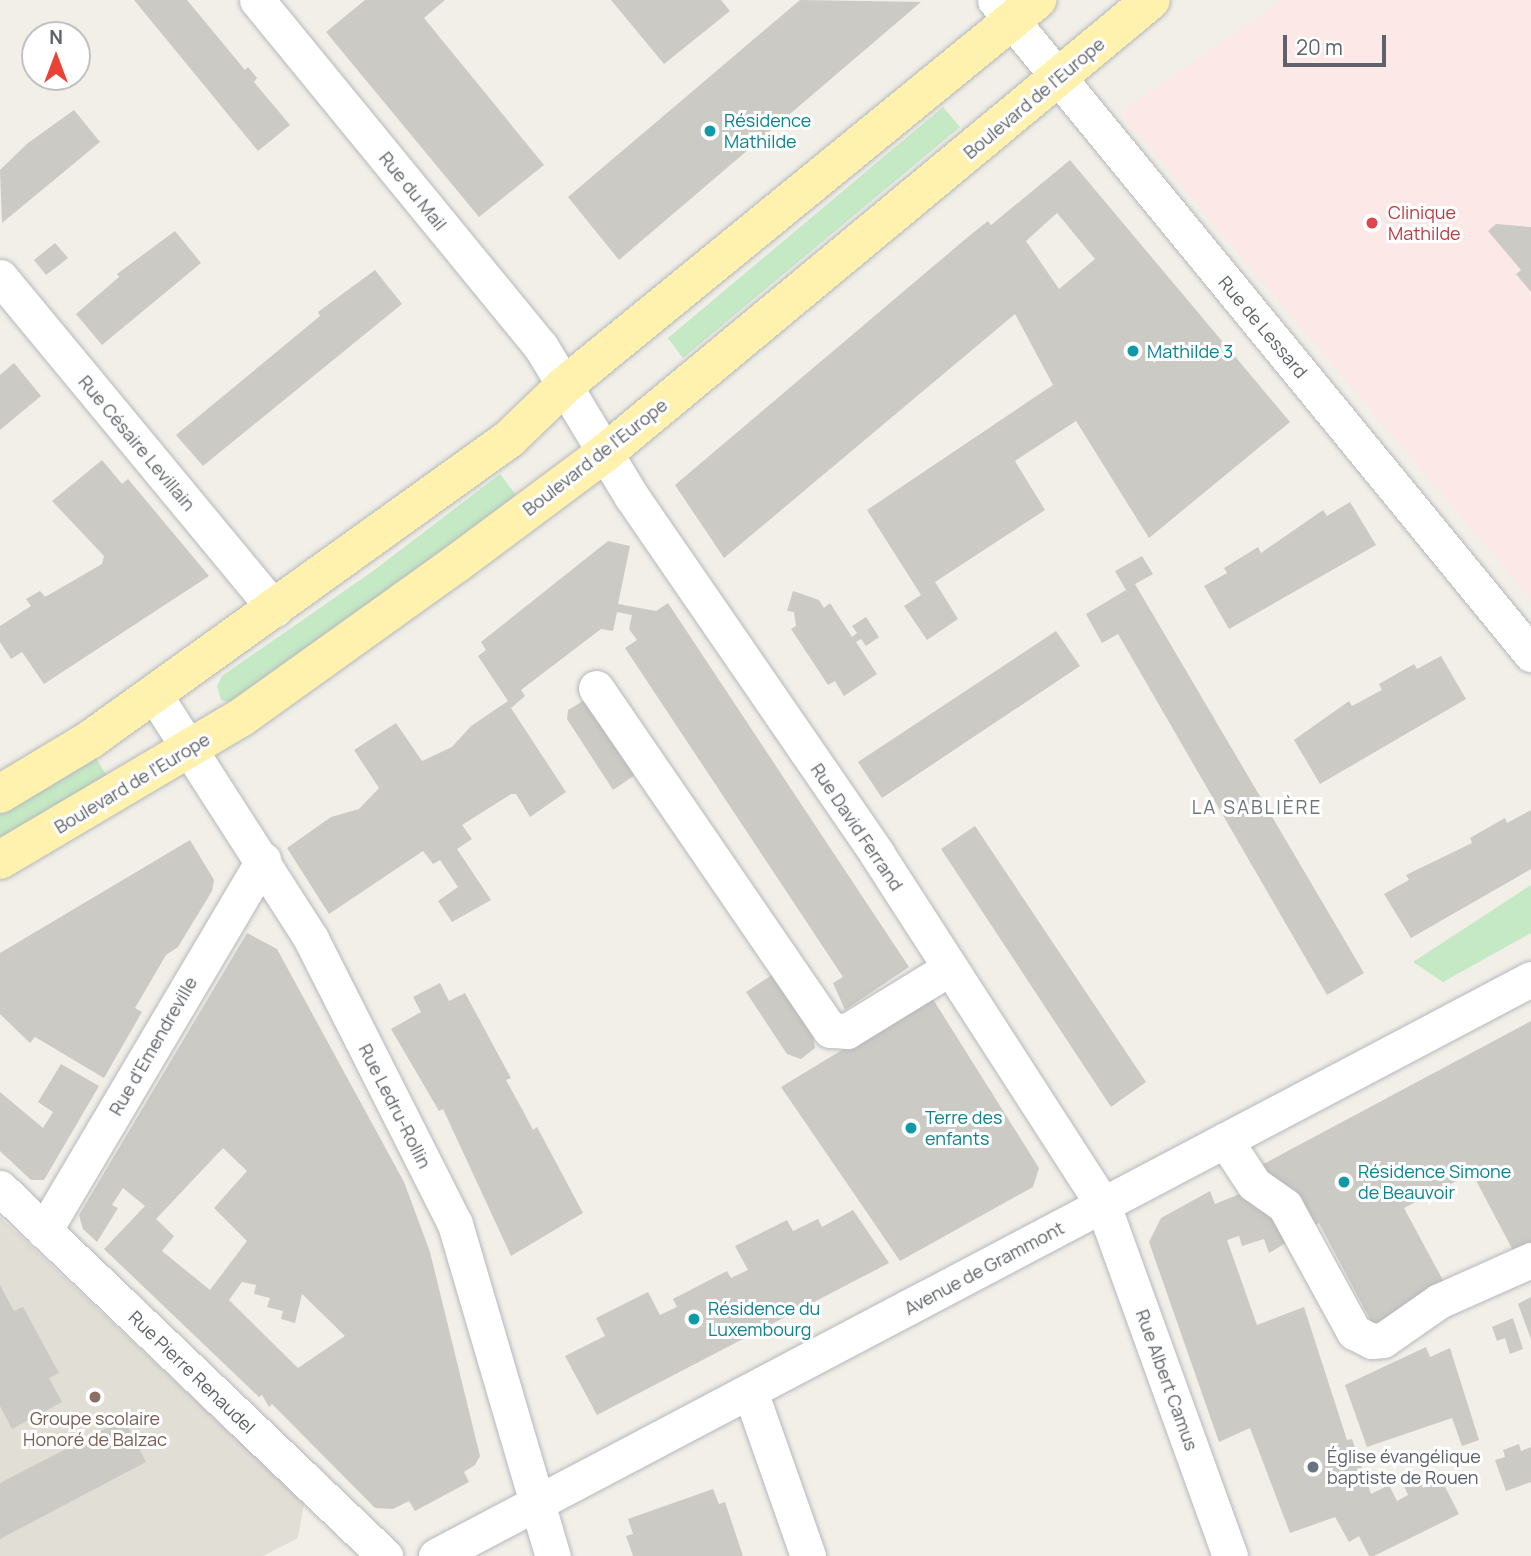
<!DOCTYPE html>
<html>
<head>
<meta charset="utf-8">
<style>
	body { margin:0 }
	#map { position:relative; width:1531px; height:1556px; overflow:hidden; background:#f1efe8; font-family:Manrope,sans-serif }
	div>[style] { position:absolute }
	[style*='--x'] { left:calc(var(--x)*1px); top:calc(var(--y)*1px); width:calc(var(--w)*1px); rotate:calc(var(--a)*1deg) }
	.education>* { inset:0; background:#e1ded6 }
	.medical>* { inset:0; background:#fce8e6 }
	.green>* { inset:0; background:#c5e8c5 }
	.building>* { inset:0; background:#cccac5 }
	.roads { filter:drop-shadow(0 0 2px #b5b8bc) drop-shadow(0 0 2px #b5b8bc) }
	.minor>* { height:35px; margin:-17.5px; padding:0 17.5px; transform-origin:17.5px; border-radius:17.5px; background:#fff }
	.major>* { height:38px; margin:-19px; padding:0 19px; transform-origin:19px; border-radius:19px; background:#fff2af }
	.dots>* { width:19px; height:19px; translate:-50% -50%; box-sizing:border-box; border:4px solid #fff; border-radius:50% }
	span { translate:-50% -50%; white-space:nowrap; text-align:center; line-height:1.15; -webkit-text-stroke:6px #fff; paint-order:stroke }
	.street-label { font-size:18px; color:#5f6368 }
	.culture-label { font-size:18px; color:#0d838f }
	.left { translate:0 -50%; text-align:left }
	.health-label { font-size:18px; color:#be3a42 }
	.education-label { font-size:18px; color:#785e54 }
	.worship-label { font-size:18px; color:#5b616d }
	.neighbourhood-label { font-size:19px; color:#70757a; letter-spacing:2px }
	.north { position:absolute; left:21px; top:21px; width:70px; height:70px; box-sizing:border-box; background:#fff; border:2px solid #bfc1c3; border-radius:50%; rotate:0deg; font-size:19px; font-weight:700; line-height:28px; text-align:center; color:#5f6368 }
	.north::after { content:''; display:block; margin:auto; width:24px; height:32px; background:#ea4335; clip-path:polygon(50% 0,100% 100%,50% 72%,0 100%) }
	.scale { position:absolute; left:1283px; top:35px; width:103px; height:32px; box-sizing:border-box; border:4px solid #5f6368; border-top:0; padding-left:9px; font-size:21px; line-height:24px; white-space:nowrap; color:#5f6368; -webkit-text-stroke:5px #fff; paint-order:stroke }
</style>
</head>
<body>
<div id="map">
	<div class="education">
		<i style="clip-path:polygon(0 1217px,304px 1503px,298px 1538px,263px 1556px,0 1556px)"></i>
	</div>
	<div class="medical">
		<i style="clip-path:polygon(1282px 0,1531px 0,1531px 599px,1120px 113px)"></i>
	</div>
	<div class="green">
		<i style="clip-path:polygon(943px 107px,960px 127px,683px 358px,668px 338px)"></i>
		<i style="clip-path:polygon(500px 474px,516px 495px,234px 703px,221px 700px,217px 686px,222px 676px,373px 571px)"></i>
		<i style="clip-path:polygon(96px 758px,110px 781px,0 843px,0 813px)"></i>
		<i style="clip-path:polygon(1531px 885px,1531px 933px,1443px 982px,1413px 962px)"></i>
	</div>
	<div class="building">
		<i style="clip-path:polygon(134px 0,187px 0,245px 70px,248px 67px,257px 78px,254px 82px,290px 125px,258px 151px)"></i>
		<i style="clip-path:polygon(365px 0,445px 0,424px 18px,544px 165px,479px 217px,326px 32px)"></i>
		<i style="clip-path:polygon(611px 0,721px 0,730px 11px,664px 64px)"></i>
		<i style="clip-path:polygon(800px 0,921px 2px,619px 260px,568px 197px)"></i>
		<i style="clip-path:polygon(74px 110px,100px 142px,2px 223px,0 170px,28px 143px)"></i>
		<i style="clip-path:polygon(evenodd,1070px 160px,1290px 422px,1149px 538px,1076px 421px,1015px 461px,1045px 510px,935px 582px,958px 619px,927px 640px,904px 606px,921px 595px,867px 510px,1053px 385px,1015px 314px,724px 558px,675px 485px,969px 236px,988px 221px,991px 225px,1070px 160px,1057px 213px,1095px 259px,1059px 289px,1026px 241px,1057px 213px)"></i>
		<i style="clip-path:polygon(1496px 224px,1531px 227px,1531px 292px,1516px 274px,1521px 270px,1488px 231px)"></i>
		<i style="clip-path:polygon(175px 231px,201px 263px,102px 345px,76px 314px,119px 277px,117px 274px)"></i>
		<i style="clip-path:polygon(55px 243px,68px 258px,46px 275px,34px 260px)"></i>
		<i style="clip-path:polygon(375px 270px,402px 304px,203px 466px,176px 435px,320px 316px,318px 312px)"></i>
		<i style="clip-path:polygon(14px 363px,41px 396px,0 430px,0 375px)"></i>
		<i style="clip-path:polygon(102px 460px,122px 484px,128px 479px,209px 576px,44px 684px,22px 652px,11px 659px,0 642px,0 626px,31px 606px,26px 599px,40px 591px,45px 597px,102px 564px,104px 556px,52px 501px)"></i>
		<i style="clip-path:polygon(1350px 502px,1376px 545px,1229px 629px,1204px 586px,1227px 573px,1224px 568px,1258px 547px,1261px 553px,1323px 510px,1327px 516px)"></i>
		<i style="clip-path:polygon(608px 541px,630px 546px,618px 604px,656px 611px,668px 603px,909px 967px,845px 1010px,833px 983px,843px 977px,625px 648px,637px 640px,629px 629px,632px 615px,617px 612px,613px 631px,601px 629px,521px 690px,525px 696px,511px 708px,566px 792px,530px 817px,516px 794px,511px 794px,462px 825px,472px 839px,457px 849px,491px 900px,452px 922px,438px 901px,458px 887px,440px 860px,433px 864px,423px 851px,329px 914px,287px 848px,331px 817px,359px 809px,379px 788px,354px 750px,396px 723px,422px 761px,452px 747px,471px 726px,508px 701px,478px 656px,486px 650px,481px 642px)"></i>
		<i style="clip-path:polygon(1142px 556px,1153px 574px,1135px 584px,1364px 973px,1327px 995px,1118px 634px,1102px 643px,1086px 614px,1126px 590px,1115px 571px)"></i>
		<i style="clip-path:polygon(793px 591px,819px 600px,824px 608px,830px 603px,852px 637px,857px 633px,852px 626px,866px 617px,879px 637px,866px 646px,861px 639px,856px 642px,877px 674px,844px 696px,835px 681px,828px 685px,791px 629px,796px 626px,794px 612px,787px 611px)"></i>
		<i style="clip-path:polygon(1056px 631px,1080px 666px,882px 798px,858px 762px)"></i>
		<i style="clip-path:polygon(1441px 656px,1466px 699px,1320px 784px,1294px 740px,1349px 701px,1352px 706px,1382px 690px,1379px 684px,1414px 664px,1417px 669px)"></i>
		<i style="clip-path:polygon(583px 701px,638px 773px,613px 790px,567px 719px,568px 710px)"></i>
		<i style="clip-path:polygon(1531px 810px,1531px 869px,1411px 938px,1384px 894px,1409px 880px,1406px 875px,1472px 843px,1470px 838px,1505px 818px,1507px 823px)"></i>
		<i style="clip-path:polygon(975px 826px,1146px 1082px,1111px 1107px,941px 849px)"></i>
		<i style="clip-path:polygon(190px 840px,214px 880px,212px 891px,178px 947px,166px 955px,135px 1008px,142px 1012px,104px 1078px,35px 1037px,30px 1043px,0 1014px,0 953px)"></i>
		<i style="clip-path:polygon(evenodd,247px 933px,277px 949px,404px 1182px,430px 1252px,480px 1456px,475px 1465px,464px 1472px,469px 1482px,415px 1511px,409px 1501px,393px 1509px,375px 1508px,272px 1404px,269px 1407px,262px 1395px,259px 1397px,104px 1249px,145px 1206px,123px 1188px,112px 1205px,118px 1208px,97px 1242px,83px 1229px,79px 1215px,247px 933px,223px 1148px,247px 1171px,214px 1208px,247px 1241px,210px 1290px,162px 1251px,174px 1236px,156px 1219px,223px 1148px,247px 933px,242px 1282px,256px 1285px,254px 1294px,270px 1298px,267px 1307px,283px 1311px,281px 1319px,295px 1323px,302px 1294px,345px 1336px,298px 1368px,229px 1300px,242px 1282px)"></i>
		<i style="clip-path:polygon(772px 975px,813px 1037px,815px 1048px,801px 1059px,787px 1054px,746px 992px)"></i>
		<i style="clip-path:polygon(440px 983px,449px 1001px,465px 993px,511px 1078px,506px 1080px,522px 1109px,533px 1130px,537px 1127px,583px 1213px,511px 1256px,443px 1109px,439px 1111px,391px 1029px,421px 1012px,413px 997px)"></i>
		<i style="clip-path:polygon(931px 996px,1039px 1168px,1033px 1187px,900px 1261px,781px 1087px)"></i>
		<i style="clip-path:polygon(1531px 1021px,1531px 1248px,1516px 1256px,1472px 1173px,1404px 1208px,1446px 1286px,1373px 1325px,1319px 1223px,1269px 1253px,1264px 1239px,1242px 1246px,1239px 1236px,1227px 1240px,1257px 1325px,1304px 1307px,1347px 1440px,1352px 1439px,1371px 1494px,1389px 1485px,1397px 1501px,1408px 1495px,1402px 1482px,1416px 1475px,1423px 1488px,1441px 1479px,1459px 1514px,1374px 1556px,1369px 1556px,1359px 1536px,1349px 1542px,1335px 1517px,1290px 1533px,1250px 1428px,1219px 1442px,1149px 1242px,1161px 1218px,1210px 1191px,1215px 1204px,1247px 1191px,1256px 1168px)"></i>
		<i style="clip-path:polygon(61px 1064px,99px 1086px,44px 1180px,31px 1180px,0 1151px,0 1092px,43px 1128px,53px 1112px,38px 1102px)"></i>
		<i style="clip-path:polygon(853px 1210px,889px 1263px,597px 1415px,565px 1356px,605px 1336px,596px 1318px,648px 1292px,660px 1315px,677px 1307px,673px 1299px,727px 1271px,731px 1278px,748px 1270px,735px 1246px,787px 1220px,793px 1231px,818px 1219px,822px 1227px)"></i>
		<i style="clip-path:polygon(0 1285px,14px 1311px,23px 1307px,59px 1373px,49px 1378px,62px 1402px,12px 1429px,0 1406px)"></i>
		<i style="clip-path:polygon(1531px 1297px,1531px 1339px,1518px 1304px)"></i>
		<i style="clip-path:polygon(1513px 1318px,1523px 1349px,1510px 1354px,1505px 1338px,1497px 1341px,1492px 1327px)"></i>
		<i style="clip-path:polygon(1426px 1347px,1430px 1357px,1450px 1348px,1479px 1440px,1462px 1446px,1452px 1418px,1367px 1447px,1345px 1385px)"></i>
		<i style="clip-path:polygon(124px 1419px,146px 1462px,0 1539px,0 1483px)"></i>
		<i style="clip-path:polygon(1519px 1444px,1521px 1451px,1531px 1447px,1531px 1482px,1506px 1491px,1495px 1460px,1505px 1457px,1503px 1450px)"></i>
		<i style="clip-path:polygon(713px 1489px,719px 1504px,725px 1502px,743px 1556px,633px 1556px,626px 1536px,633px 1534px,628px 1519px)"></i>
	</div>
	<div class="roads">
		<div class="minor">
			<i style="--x:257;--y:0;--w:448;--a:50.7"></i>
			<i style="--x:541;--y:347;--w:175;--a:58.8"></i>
			<i style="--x:632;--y:497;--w:433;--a:55.5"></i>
			<i style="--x:877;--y:854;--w:417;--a:57.2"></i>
			<i style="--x:1103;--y:1205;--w:373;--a:70.1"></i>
			<i style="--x:995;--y:0;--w:846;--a:50.66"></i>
			<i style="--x:0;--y:277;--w:431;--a:50.4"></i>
			<i style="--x:596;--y:688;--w:414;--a:55.6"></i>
			<i style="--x:830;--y:1030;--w:17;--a:3"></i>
			<i style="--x:847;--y:1031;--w:121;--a:-31.5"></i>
			<i style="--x:154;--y:694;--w:291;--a:57.3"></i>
			<i style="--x:311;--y:939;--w:319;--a:63.2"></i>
			<i style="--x:455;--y:1224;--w:346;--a:73.6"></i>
			<i style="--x:1225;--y:1140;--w:53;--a:56.6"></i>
			<i style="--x:1254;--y:1184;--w:38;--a:35"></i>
			<i style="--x:1285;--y:1206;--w:144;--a:61.3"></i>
			<i style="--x:1354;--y:1332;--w:20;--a:27"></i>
			<i style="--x:1372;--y:1341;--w:11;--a:-5"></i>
			<i style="--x:1383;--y:1340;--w:68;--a:-34.9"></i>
			<i style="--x:1439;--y:1301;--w:101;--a:-24"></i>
			<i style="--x:0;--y:1188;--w:533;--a:43.71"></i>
			<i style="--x:44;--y:1231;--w:431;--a:-59.4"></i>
			<i style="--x:750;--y:1391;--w:175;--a:70.6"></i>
			<i style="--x:436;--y:1556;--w:1238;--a:-27.79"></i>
		</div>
		<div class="major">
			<i style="--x:0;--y:794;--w:106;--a:-31.1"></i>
			<i style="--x:91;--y:739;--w:515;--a:-35.67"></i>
			<i style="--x:509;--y:439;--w:76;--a:-43.9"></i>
			<i style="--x:564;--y:386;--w:611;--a:-39.22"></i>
			<i style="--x:0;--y:860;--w:281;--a:-30.6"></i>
			<i style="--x:242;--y:717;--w:263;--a:-35.6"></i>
			<i style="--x:456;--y:564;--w:186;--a:-36.7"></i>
			<i style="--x:605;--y:453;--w:709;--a:-39.68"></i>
		</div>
	</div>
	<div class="dots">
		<i style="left:710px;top:131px;background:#0f9aa8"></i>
		<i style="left:1372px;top:223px;background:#e0444e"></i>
		<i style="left:1133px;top:351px;background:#0f9aa8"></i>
		<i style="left:911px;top:1128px;background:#0f9aa8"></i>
		<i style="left:1344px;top:1182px;background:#0f9aa8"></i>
		<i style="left:694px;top:1319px;background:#0f9aa8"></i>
		<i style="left:95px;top:1397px;background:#8d6e63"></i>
		<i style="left:1313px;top:1467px;background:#6b7280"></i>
	</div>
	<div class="street-label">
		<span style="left:1034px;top:98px;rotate:-40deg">Boulevard de l'Europe</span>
		<span style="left:413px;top:191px;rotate:51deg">Rue du Mail</span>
		<span style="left:1263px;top:327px;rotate:50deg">Rue de Lessard</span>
		<span style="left:137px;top:443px;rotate:50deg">Rue Césaire Levillain</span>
		<span style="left:595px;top:457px;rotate:-38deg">Boulevard de l'Europe</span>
		<span style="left:132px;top:783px;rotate:-31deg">Boulevard de l'Europe</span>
		<span style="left:857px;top:827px;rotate:56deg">Rue David Ferrand</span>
		<span style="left:153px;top:1046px;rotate:-60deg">Rue d'Emendreville</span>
		<span style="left:395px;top:1106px;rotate:63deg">Rue Ledru-Rollin</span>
		<span style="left:984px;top:1268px;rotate:-28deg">Avenue de Grammont</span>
		<span style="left:192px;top:1372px;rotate:44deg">Rue Pierre Renaudel</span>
		<span style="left:1167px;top:1380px;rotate:70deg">Rue Albert Camus</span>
	</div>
	<div class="culture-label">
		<span class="left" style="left:724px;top:131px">Résidence<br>Mathilde</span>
		<span class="left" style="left:1147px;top:351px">Mathilde 3</span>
		<span class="left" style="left:925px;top:1128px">Terre des<br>enfants</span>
		<span class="left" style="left:1358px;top:1182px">Résidence Simone<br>de Beauvoir</span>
		<span class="left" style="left:708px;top:1319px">Résidence du<br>Luxembourg</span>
	</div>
	<div class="health-label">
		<span class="left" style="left:1388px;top:223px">Clinique<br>Mathilde</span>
	</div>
	<div class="education-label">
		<span style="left:95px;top:1429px">Groupe scolaire<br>Honoré de Balzac</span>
	</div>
	<div class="worship-label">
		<span class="left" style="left:1327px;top:1467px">Église évangélique<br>baptiste de Rouen</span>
	</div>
	<div class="neighbourhood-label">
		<span style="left:1257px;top:808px">LA SABLIÈRE</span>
	</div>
	<div class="north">N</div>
	<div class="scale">20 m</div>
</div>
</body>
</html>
